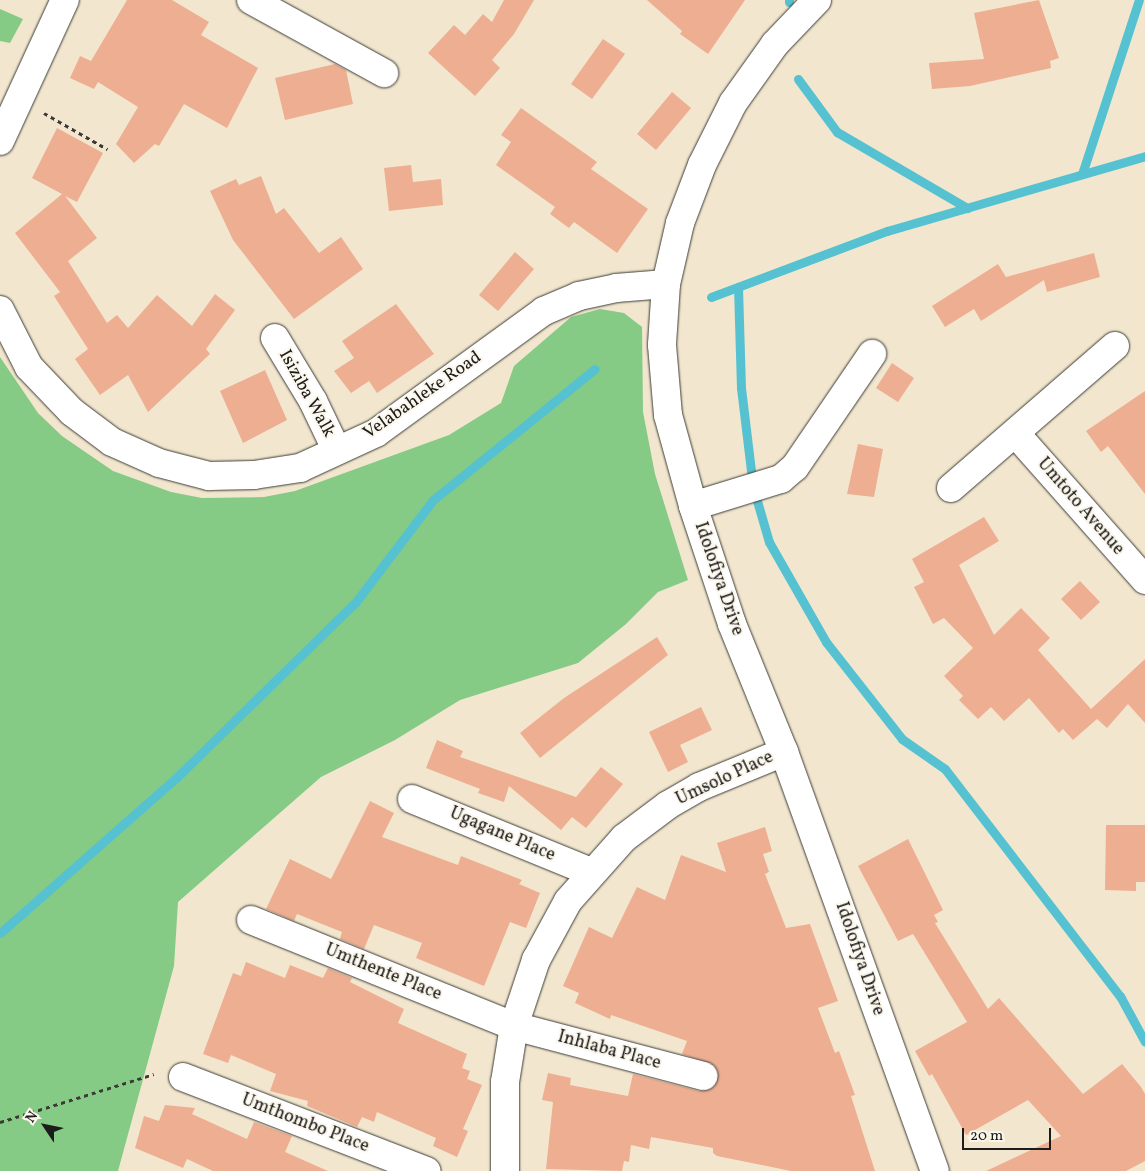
<!DOCTYPE html>
<html>
<head>
<meta charset="utf-8">
<style>
	body { margin:0 }
	#map { position:relative; width:1145px; height:1171px; overflow:hidden; background:#f2e7ce; font-family:Vollkorn,serif }
	div>[style] { position:absolute }
	[style*='--x'] { left:calc(var(--x)*1px); top:calc(var(--y)*1px); width:calc(var(--w)*1px); rotate:calc(var(--a)*1deg) }
	.green>* { inset:0; background:#85ca85 }
	.stream>* { height:9px; margin:-4.5px; padding:0 4.5px; transform-origin:4.5px; border-radius:4.5px; background:#56c2d1 }
	.building>* { inset:0; background:#edae92 }
	.path>* { height:3px; margin-top:-1.5px; transform-origin:0; background:repeating-linear-gradient(90deg,#3c3a37 0 4px,transparent 0 8px) }
	.roads { filter:drop-shadow(0 0 1px #3c3a37) drop-shadow(0 0 1px #3c3a37) }
	.minor>* { height:28px; margin:-14px; padding:0 14px; transform-origin:14px; border-radius:14px; background:#fff }
	span { translate:-50% -50%; white-space:nowrap; text-align:center; line-height:1.15; -webkit-text-stroke:4px #fbf7ec; paint-order:stroke }
	.street-label { font-size:18px; color:#1c1c1c }
	.north { position:absolute; left:20px; top:1101px; width:50px; height:50px; -webkit-text-stroke:4px #fbf7ec; paint-order:stroke; rotate:304deg; font-size:14px; font-weight:700; line-height:20px; text-align:center; color:#1c1c1c }
	.north::after { content:''; display:block; margin:auto; width:18px; height:22px; background:#1c1c1c; clip-path:polygon(50% 0,100% 100%,50% 72%,0 100%) }
	.scale { position:absolute; left:962px; top:1128px; width:89px; height:22px; box-sizing:border-box; border:2px solid #1c1c1c; border-top:0; padding-left:6px; font-size:15px; line-height:18px; white-space:nowrap; color:#1c1c1c; -webkit-text-stroke:4px #fbf7ec; paint-order:stroke }
</style>
</head>
<body>
<div id="map">
	<div class="green">
		<i style="clip-path:polygon(0 9px,23px 19px,10px 43px,0 41px)"></i>
		<i style="clip-path:polygon(600px 309px,624px 313px,642px 327px,643px 412px,655px 474px,688px 580px,658px 592px,626px 624px,578px 663px,460px 700px,395px 740px,321px 777px,178px 902px,174px 966px,118px 1171px,0 1171px,0 357px,38px 413px,62px 436px,113px 471px,171px 492px,202px 498px,264px 497px,295px 491px,449px 435px,501px 403px,514px 366px,571px 317px)"></i>
	</div>
	<div class="stream">
		<i style="--x:789;--y:0;--w:2;--a:90"></i>
		<i style="--x:798;--y:79;--w:66;--a:53.7"></i>
		<i style="--x:837;--y:132;--w:151;--a:30.3"></i>
		<i style="--x:1082;--y:174;--w:183;--a:-71.9"></i>
		<i style="--x:738;--y:287;--w:101;--a:88.3"></i>
		<i style="--x:741;--y:388;--w:100;--a:83.1"></i>
		<i style="--x:753;--y:487;--w:57;--a:73.8"></i>
		<i style="--x:769;--y:542;--w:115;--a:60.3"></i>
		<i style="--x:826;--y:642;--w:123;--a:51.9"></i>
		<i style="--x:902;--y:739;--w:52;--a:34.9"></i>
		<i style="--x:945;--y:769;--w:287;--a:52.4"></i>
		<i style="--x:1120;--y:996;--w:52;--a:61.5"></i>
		<i style="--x:711;--y:297;--w:188;--a:-20.6"></i>
		<i style="--x:887;--y:231;--w:269;--a:-16.2"></i>
		<i style="--x:0;--y:933;--w:235;--a:-41.4"></i>
		<i style="--x:176;--y:778;--w:250;--a:-44.4"></i>
		<i style="--x:355;--y:603;--w:129;--a:-52.9"></i>
		<i style="--x:433;--y:500;--w:208;--a:-39"></i>
	</div>
	<div class="building">
		<i style="clip-path:polygon(127px 0,172px 0,209px 22px,201px 35px,258px 68px,227px 128px,184px 104px,159px 146px,155px 144px,134px 163px,116px 144px,138px 107px,98px 82px,94px 89px,70px 78px,80px 56px,91px 61px)"></i>
		<i style="clip-path:polygon(504px 0,534px 0,514px 34px,492px 60px,500px 68px,475px 96px,428px 53px,454px 25px,465px 35px,483px 14px,492px 22px)"></i>
		<i style="clip-path:polygon(647px 0,745px 0,708px 54px,680px 34px,682px 31px)"></i>
		<i style="clip-path:polygon(1039px 0,1059px 58px,1050px 61px,1051px 68px,970px 86px,932px 89px,929px 63px,984px 59px,974px 13px)"></i>
		<i style="clip-path:polygon(603px 39px,625px 54px,592px 99px,571px 84px)"></i>
		<i style="clip-path:polygon(335px 64px,346px 70px,353px 104px,285px 120px,275px 78px)"></i>
		<i style="clip-path:polygon(672px 92px,691px 108px,656px 150px,637px 134px)"></i>
		<i style="clip-path:polygon(521px 108px,597px 162px,591px 169px,648px 209px,617px 253px,574px 222px,569px 228px,550px 214px,555px 207px,496px 165px,511px 142px,501px 135px)"></i>
		<i style="clip-path:polygon(57px 128px,103px 153px,77px 202px,65px 196px,97px 238px,68px 261px,107px 323px,117px 315px,128px 328px,157px 295px,192px 326px,215px 294px,235px 310px,206px 349px,210px 354px,148px 412px,128px 375px,100px 395px,75px 359px,88px 349px,54px 296px,60px 292px,15px 233px,62px 194px,32px 178px)"></i>
		<i style="clip-path:polygon(411px 165px,413px 182px,441px 179px,443px 205px,389px 211px,384px 168px)"></i>
		<i style="clip-path:polygon(261px 176px,276px 214px,284px 208px,319px 253px,341px 237px,363px 269px,294px 319px,233px 240px,210px 191px,236px 179px,239px 185px)"></i>
		<i style="clip-path:polygon(515px 252px,534px 269px,498px 311px,479px 295px)"></i>
		<i style="clip-path:polygon(1094px 253px,1100px 277px,1047px 292px,1044px 280px,981px 321px,974px 309px,945px 327px,932px 306px,998px 264px,1006px 277px)"></i>
		<i style="clip-path:polygon(396px 304px,434px 354px,377px 393px,369px 381px,351px 393px,334px 371px,354px 358px,342px 341px)"></i>
		<i style="clip-path:polygon(892px 363px,914px 378px,898px 402px,876px 388px)"></i>
		<i style="clip-path:polygon(265px 370px,287px 420px,243px 443px,220px 391px)"></i>
		<i style="clip-path:polygon(1145px 391px,1145px 494px,1108px 446px,1101px 452px,1086px 431px)"></i>
		<i style="clip-path:polygon(858px 444px,883px 449px,874px 497px,847px 494px)"></i>
		<i style="clip-path:polygon(984px 517px,999px 541px,959px 565px,994px 635px,1021px 608px,1050px 638px,1038px 650px,1091px 709px,1145px 659px,1145px 723px,1128px 704px,1107px 728px,1097px 719px,1073px 740px,1063px 729px,1059px 733px,1029px 698px,1004px 721px,991px 707px,978px 719px,959px 700px,963px 696px,944px 676px,973px 648px,944px 618px,933px 624px,914px 587px,924px 582px,912px 559px)"></i>
		<i style="clip-path:polygon(1080px 581px,1100px 602px,1081px 620px,1061px 599px)"></i>
		<i style="clip-path:polygon(657px 637px,668px 655px,540px 758px,520px 733px,564px 698px)"></i>
		<i style="clip-path:polygon(701px 707px,712px 730px,680px 745px,688px 762px,668px 772px,649px 732px)"></i>
		<i style="clip-path:polygon(437px 740px,463px 751px,460px 757px,576px 797px,601px 767px,623px 784px,586px 828px,572px 817px,561px 830px,509px 786px,504px 802px,478px 793px,480px 789px,426px 768px)"></i>
		<i style="clip-path:polygon(370px 801px,394px 813px,382px 837px,458px 865px,461px 856px,522px 880px,519px 884px,540px 893px,526px 928px,510px 922px,484px 986px,416px 958px,422px 943px,374px 925px,364px 949px,340px 939px,342px 932px,297px 914px,294px 921px,266px 909px,290px 859px,331px 879px)"></i>
		<i style="clip-path:polygon(1106px 825px,1145px 825px,1145px 882px,1136px 882px,1136px 891px,1105px 890px)"></i>
		<i style="clip-path:polygon(765px 827px,772px 851px,763px 854px,769px 872px,765px 874px,786px 928px,810px 924px,838px 1001px,818px 1008px,835px 1053px,839px 1051px,855px 1095px,851px 1096px,875px 1171px,791px 1171px,717px 1156px,713px 1153px,713px 1148px,651px 1137px,649px 1149px,631px 1145px,629px 1162px,624px 1161px,622px 1171px,546px 1169px,553px 1102px,542px 1100px,548px 1073px,571px 1078px,570px 1085px,628px 1096px,633px 1074px,699px 1091px,714px 1087px,718px 1072px,714px 1065px,682px 1054px,687px 1041px,611px 1015px,610px 1019px,575px 1003px,579px 993px,563px 986px,589px 927px,612px 938px,637px 887px,665px 900px,681px 855px,726px 872px,717px 843px)"></i>
		<i style="clip-path:polygon(908px 839px,943px 910px,934px 915px,938px 922px,935px 923px,988px 1009px,999px 998px,1083px 1094px,1122px 1064px,1141px 1087px,1145px 1094px,1145px 1161px,1126px 1171px,986px 1171px,1061px 1136px,1028px 1100px,966px 1135px,932px 1074px,929px 1076px,915px 1051px,967px 1022px,913px 934px,898px 941px,858px 866px)"></i>
		<i style="clip-path:polygon(246px 962px,285px 978px,290px 965px,323px 978px,328px 968px,352px 978px,350px 982px,404px 1009px,398px 1023px,467px 1054px,462px 1068px,470px 1071px,467px 1079px,482px 1085px,463px 1129px,468px 1131px,457px 1157px,433px 1146px,436px 1138px,377px 1112px,374px 1122px,362px 1117px,357px 1127px,307px 1106px,308px 1101px,270px 1091px,276px 1074px,231px 1055px,228px 1063px,203px 1054px,233px 973px,241px 976px)"></i>
		<i style="clip-path:polygon(165px 1105px,195px 1108px,192px 1114px,247px 1139px,254px 1122px,292px 1136px,285px 1152px,328px 1171px,213px 1171px,187px 1159px,183px 1168px,135px 1148px,144px 1116px,159px 1121px)"></i>
	</div>
	<div class="path">
		<i style="--x:44;--y:113;--w:73;--a:29.7"></i>
		<i style="--x:0;--y:1122;--w:161;--a:-17.3"></i>
	</div>
	<div class="roads">
		<div class="minor">
			<i style="--x:251;--y:0;--w:152;--a:28.8"></i>
			<i style="--x:817;--y:0;--w:61;--a:133.7"></i>
			<i style="--x:775;--y:44;--w:72;--a:125.4"></i>
			<i style="--x:733;--y:103;--w:69;--a:116.6"></i>
			<i style="--x:702;--y:165;--w:62;--a:110.8"></i>
			<i style="--x:680;--y:223;--w:63;--a:102.9"></i>
			<i style="--x:666;--y:284;--w:61;--a:93.8"></i>
			<i style="--x:662;--y:345;--w:70;--a:85.1"></i>
			<i style="--x:668;--y:415;--w:94;--a:74.6"></i>
			<i style="--x:693;--y:506;--w:124;--a:71.7"></i>
			<i style="--x:732;--y:624;--w:138;--a:67.9"></i>
			<i style="--x:784;--y:752;--w:445;--a:70.2"></i>
			<i style="--x:0;--y:141;--w:155;--a:-65.3"></i>
			<i style="--x:0;--y:310;--w:64;--a:63"></i>
			<i style="--x:29;--y:367;--w:62;--a:46.3"></i>
			<i style="--x:72;--y:412;--w:50;--a:36.9"></i>
			<i style="--x:112;--y:442;--w:51;--a:24.1"></i>
			<i style="--x:159;--y:463;--w:52;--a:14.6"></i>
			<i style="--x:209;--y:476;--w:45;--a:-1.3"></i>
			<i style="--x:254;--y:475;--w:47;--a:-8.7"></i>
			<i style="--x:300;--y:468;--w:84;--a:-24.7"></i>
			<i style="--x:376;--y:433;--w:208;--a:-36"></i>
			<i style="--x:544;--y:311;--w:38;--a:-23"></i>
			<i style="--x:579;--y:296;--w:38;--a:-12"></i>
			<i style="--x:616;--y:288;--w:50;--a:-4.6"></i>
			<i style="--x:275;--y:338;--w:74;--a:58.9"></i>
			<i style="--x:313;--y:401;--w:55;--a:64.4"></i>
			<i style="--x:1016;--y:434;--w:195;--a:48.5"></i>
			<i style="--x:951;--y:488;--w:217;--a:-40.9"></i>
			<i style="--x:693;--y:506;--w:92;--a:-17.1"></i>
			<i style="--x:781;--y:479;--w:18;--a:-41"></i>
			<i style="--x:795;--y:467;--w:137;--a:-55.7"></i>
			<i style="--x:412;--y:799;--w:193;--a:22.2"></i>
			<i style="--x:251;--y:920;--w:284;--a:22"></i>
			<i style="--x:514;--y:1026;--w:196;--a:14.8"></i>
			<i style="--x:183;--y:1077;--w:261;--a:21.1"></i>
			<i style="--x:505;--y:1171;--w:89;--a:-90"></i>
			<i style="--x:505;--y:1082;--w:57;--a:-80.9"></i>
			<i style="--x:514;--y:1026;--w:70;--a:-71.6"></i>
			<i style="--x:536;--y:960;--w:67;--a:-61.5"></i>
			<i style="--x:568;--y:901;--w:84;--a:-48.4"></i>
			<i style="--x:624;--y:838;--w:55;--a:-36.9"></i>
			<i style="--x:668;--y:805;--w:36;--a:-30"></i>
			<i style="--x:699;--y:787;--w:92;--a:-22.4"></i>
		</div>
	</div>
	<div class="street-label">
		<span style="left:306px;top:394px;rotate:61deg">Isiziba Walk</span>
		<span style="left:423px;top:396px;rotate:-35deg">Velabahleke Road</span>
		<span style="left:1080px;top:507px;rotate:49deg">Umtoto Avenue</span>
		<span style="left:718px;top:579px;rotate:71deg">Idolofiya Drive</span>
		<span style="left:725px;top:779px;rotate:-25deg">Umsolo Place</span>
		<span style="left:502px;top:835px;rotate:23deg">Ugagane Place</span>
		<span style="left:859px;top:959px;rotate:71deg">Idolofiya Drive</span>
		<span style="left:383px;top:973px;rotate:22deg">Umthente Place</span>
		<span style="left:609px;top:1051px;rotate:15deg">Inhlaba Place</span>
		<span style="left:305px;top:1124px;rotate:21deg">Umthombo Place</span>
	</div>
	<div class="north">N</div>
	<div class="scale">20 m</div>
</div>
</body>
</html>
